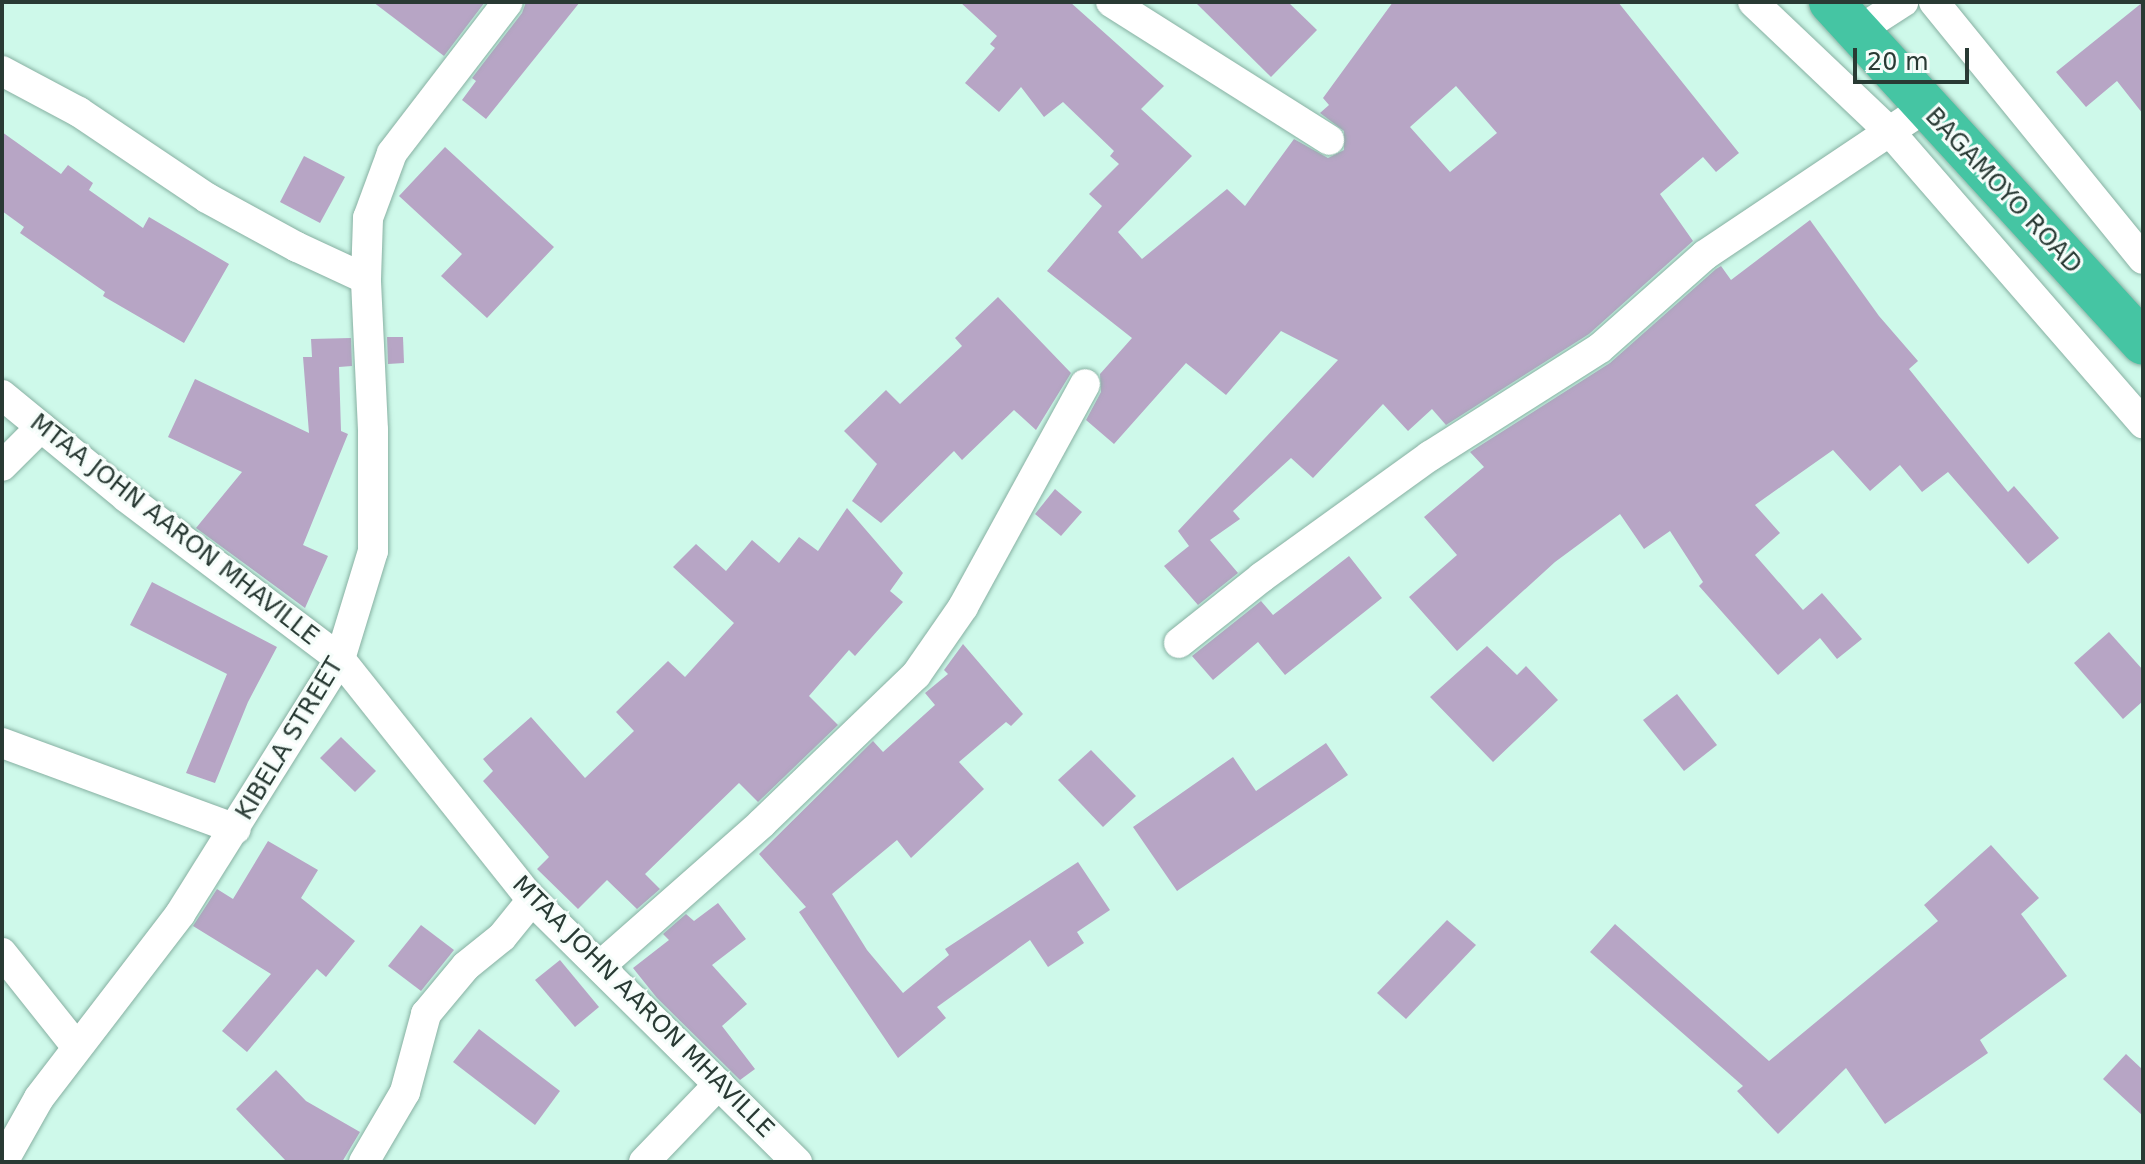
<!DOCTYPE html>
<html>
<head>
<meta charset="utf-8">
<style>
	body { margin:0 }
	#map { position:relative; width:2145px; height:1164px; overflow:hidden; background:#cef9ea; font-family:"DejaVu Sans",sans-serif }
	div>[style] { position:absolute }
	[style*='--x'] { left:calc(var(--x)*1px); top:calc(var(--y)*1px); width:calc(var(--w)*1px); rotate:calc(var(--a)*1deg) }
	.building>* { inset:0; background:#b7a5c5 }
	.roads { filter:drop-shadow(0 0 2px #87b0a2) drop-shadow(0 0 2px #87b0a2) }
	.street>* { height:30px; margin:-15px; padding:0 15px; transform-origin:15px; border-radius:15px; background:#fff }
	.highway>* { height:44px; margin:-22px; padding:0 22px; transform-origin:22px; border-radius:22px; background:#45c5a3 }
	span { translate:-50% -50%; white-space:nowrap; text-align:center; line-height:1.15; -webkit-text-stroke:6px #f5fdfa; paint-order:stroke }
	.street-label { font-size:24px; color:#293a34 }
	.frame { position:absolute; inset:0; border:4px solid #293a34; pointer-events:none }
	.scale { position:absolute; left:1853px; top:48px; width:116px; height:36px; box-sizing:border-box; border:4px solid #293a34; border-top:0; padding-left:10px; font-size:24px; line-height:28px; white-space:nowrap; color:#293a34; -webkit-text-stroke:6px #f5fdfa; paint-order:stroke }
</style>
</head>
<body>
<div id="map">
	<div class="building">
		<i style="clip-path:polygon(373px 2px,485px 2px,444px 56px)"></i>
		<i style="clip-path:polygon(526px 2px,580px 2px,486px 119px,462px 100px,476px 81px,472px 78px,522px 13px)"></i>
		<i style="clip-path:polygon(evenodd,960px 2px,1070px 2px,1164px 86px,1141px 109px,1192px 156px,1118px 232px,1142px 259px,1227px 189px,1245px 206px,1294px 139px,1328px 158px,1344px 150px,1344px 131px,1320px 113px,1329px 105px,1323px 98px,1393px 2px,1618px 2px,1739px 153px,1716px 172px,1703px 157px,1660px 194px,1693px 241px,1589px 334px,1446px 425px,1432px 409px,1408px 431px,1383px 404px,1313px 478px,1291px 458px,1233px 511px,1240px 519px,1210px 540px,1238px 573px,1198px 605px,1164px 566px,1189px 546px,1178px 531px,1338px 360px,1281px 331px,1226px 395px,1186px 363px,1114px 444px,1086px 420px,1101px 392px,1100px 374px,1132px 338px,1047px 271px,1102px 206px,1089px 194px,1119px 164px,1110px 156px,1114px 151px,1063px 102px,1044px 117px,1021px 87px,999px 112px,965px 83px,995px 48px,990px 44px,997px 36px,960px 2px,1456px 86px,1497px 133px,1450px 172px,1410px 127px,1456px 86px)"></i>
		<i style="clip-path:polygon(1195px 2px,1288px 2px,1317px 30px,1271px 77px)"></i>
		<i style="clip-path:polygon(2143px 2px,2143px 114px,2117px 81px,2086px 107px,2056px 72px)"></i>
		<i style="clip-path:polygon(2px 132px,61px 174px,68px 165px,93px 183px,89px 190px,143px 228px,149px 217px,229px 264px,184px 343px,103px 296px,105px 292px,20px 233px,24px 227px,2px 211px)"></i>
		<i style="clip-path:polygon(445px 147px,554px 247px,487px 318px,441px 276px,462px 254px,399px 196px)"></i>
		<i style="clip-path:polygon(304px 156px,345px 177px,320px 223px,280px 202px)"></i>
		<i style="clip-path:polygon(1810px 220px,1879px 316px,1918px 361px,1909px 369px,2008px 492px,2014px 486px,2059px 538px,2028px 564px,1948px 472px,1922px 492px,1900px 465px,1870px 491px,1833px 450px,1755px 505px,1780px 533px,1755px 555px,1803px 610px,1822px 593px,1862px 639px,1837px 659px,1820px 638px,1778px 675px,1699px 586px,1703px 582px,1670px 531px,1644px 549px,1620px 514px,1555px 562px,1457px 651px,1409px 597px,1457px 555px,1424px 517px,1484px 467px,1470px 452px,1610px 363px,1716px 269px,1721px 266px,1731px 280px)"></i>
		<i style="clip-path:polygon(998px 297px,1071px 373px,1036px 430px,1014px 410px,962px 460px,954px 451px,881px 523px,852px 501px,877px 464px,844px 431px,886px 390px,900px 404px,962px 346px,955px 338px)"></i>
		<i style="clip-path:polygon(387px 337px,403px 337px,404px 363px,388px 364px)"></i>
		<i style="clip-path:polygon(351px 338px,352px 366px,339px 367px,341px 431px,348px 434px,303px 545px,328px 556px,305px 608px,196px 528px,242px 472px,168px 437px,195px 379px,309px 433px,303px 357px,312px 357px,311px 339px)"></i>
		<i style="clip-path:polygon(1055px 489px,1082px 512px,1061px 536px,1035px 514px)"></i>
		<i style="clip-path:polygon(847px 508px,903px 573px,890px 591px,903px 602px,855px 656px,849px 650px,809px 696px,838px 725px,758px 802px,739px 783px,645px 874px,660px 889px,637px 909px,607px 880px,578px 909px,537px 869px,549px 857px,483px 781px,493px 771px,483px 759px,531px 717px,585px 778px,634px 731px,616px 712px,668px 661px,685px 677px,734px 623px,673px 567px,696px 544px,726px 571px,752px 540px,779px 563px,799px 537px,818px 551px)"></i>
		<i style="clip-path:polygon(1349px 556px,1382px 598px,1285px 675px,1258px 642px,1213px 680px,1192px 656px,1261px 601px,1273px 615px)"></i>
		<i style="clip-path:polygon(152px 582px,277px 647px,248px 702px,215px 783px,186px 773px,227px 674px,130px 625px)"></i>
		<i style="clip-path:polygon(2109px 632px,2143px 670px,2143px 701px,2123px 719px,2074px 663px)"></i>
		<i style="clip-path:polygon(963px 644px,1023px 714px,1011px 726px,1006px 722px,959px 762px,984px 789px,911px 858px,897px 840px,832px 894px,867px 950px,903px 993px,949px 955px,945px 949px,1078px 862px,1110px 910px,1077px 932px,1084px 943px,1048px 967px,1030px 940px,937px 1007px,946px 1018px,898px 1058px,799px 912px,806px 907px,759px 854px,873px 741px,883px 752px,935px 705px,925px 693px,948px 674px,944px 670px)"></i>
		<i style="clip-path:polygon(1487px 646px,1517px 675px,1526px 666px,1558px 700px,1493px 762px,1430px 697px)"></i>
		<i style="clip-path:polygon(1677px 694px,1717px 745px,1684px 771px,1643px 720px)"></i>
		<i style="clip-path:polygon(341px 737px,376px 771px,355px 792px,320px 758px)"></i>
		<i style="clip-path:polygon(1326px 743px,1348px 775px,1177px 891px,1133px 827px,1233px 757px,1256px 791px)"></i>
		<i style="clip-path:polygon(1091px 750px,1136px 796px,1103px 827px,1058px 780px)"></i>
		<i style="clip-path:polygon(268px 841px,318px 870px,301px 898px,355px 941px,326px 977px,317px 969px,247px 1052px,222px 1031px,271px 974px,193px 926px,217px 889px,233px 899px)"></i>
		<i style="clip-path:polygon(1991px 845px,2039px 898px,2021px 914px,2067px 976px,1980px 1040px,1988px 1053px,1885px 1124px,1846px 1068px,1778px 1134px,1737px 1091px,1743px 1086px,1590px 952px,1615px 924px,1769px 1061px,1938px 921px,1924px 905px)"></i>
		<i style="clip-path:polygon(718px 903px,746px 939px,712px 965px,747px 1004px,722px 1026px,755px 1069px,740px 1080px,657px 998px,633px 968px,669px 940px,663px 934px,686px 914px,694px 921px)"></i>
		<i style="clip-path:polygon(1447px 920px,1476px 945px,1406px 1019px,1377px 993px)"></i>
		<i style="clip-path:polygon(421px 925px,454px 950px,421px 991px,388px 966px)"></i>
		<i style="clip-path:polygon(560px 960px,599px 1007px,575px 1027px,535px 980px)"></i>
		<i style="clip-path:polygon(479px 1029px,560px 1091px,535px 1125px,453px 1062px)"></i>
		<i style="clip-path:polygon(2126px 1054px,2143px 1070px,2143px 1116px,2103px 1079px)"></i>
		<i style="clip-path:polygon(276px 1070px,306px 1101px,360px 1132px,342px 1162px,287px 1162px,236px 1109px)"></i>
	</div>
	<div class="roads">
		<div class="street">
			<i style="--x:1111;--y:2;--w:258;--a:32.3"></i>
			<i style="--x:1753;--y:2;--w:189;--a:43.5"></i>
			<i style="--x:1890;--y:132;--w:386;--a:49"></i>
			<i style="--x:1934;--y:2;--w:331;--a:50.9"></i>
			<i style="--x:1858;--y:31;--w:54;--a:-32.8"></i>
			<i style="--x:2;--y:71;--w:87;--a:28"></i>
			<i style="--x:79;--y:112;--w:154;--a:33.9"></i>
			<i style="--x:207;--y:198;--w:102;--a:28.6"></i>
			<i style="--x:297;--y:247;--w:76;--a:24.9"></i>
			<i style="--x:2;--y:395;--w:161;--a:39.4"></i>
			<i style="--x:126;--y:497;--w:268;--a:37.1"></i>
			<i style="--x:340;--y:659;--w:308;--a:51.5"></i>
			<i style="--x:532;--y:900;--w:373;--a:44.7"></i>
			<i style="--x:2;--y:466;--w:55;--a:-45"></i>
			<i style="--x:1179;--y:643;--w:106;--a:-38.5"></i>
			<i style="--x:1262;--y:577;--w:207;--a:-35.8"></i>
			<i style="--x:1430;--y:456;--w:201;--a:-32.4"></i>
			<i style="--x:1600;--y:348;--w:140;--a:-41.5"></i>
			<i style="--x:1705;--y:255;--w:266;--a:-33.8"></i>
			<i style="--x:2;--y:743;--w:249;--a:20.2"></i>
			<i style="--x:2;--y:953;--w:119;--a:51.5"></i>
			<i style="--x:600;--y:966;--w:216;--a:-41.4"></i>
			<i style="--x:762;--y:823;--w:214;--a:-43.9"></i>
			<i style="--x:916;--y:675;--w:83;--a:-55.3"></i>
			<i style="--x:963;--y:607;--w:254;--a:-61.3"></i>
			<i style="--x:3;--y:1162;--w:73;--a:-60.6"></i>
			<i style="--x:39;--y:1098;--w:232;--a:-52.5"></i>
			<i style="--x:180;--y:914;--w:301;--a:-57.9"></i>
			<i style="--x:340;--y:659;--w:113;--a:-73"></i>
			<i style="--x:373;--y:551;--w:121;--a:-90"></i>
			<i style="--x:373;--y:430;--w:151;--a:-92.7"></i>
			<i style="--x:366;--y:279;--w:61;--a:-88.1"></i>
			<i style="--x:368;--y:218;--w:69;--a:-69.7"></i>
			<i style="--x:392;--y:153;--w:190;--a:-52.5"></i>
			<i style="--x:364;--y:1162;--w:81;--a:-59.6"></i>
			<i style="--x:405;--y:1092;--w:81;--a:-74.9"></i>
			<i style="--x:426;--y:1014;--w:62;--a:-50.2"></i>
			<i style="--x:466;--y:966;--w:46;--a:-38.9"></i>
			<i style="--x:502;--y:937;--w:48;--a:-51"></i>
			<i style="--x:644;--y:1162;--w:108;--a:-46.1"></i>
		</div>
		<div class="highway">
			<i style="--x:1831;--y:2;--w:462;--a:47.5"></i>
		</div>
	</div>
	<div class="street-label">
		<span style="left:2003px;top:191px;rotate:47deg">BAGAMOYO ROAD</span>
		<span style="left:174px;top:530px;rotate:38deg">MTAA JOHN AARON MHAVILLE</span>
		<span style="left:290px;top:739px;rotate:-59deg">KIBELA STREET</span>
		<span style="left:643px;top:1007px;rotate:45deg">MTAA JOHN AARON MHAVILLE</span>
	</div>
	<div class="frame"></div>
	<div class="scale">20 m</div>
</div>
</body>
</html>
